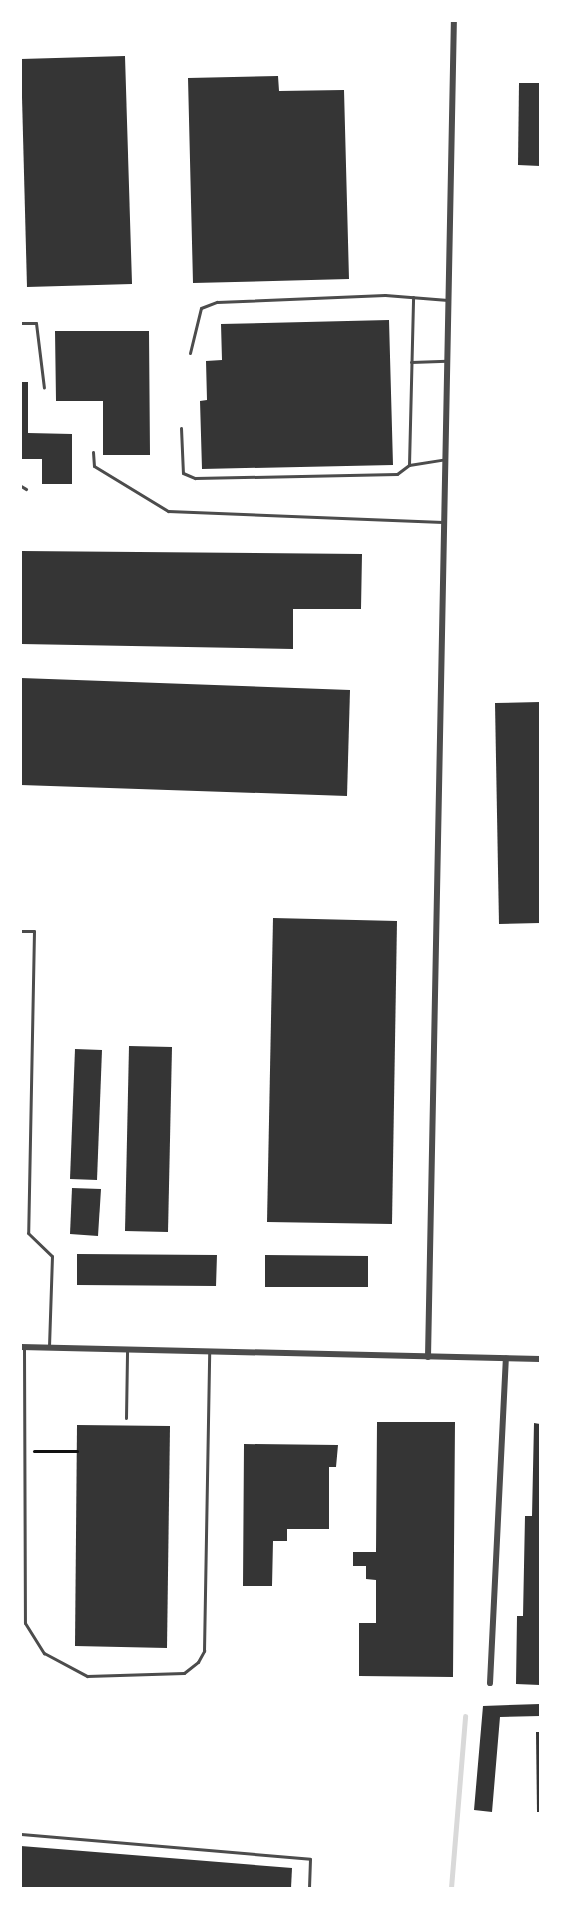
<!DOCTYPE html>
<html>
<head>
<meta charset="utf-8">
<style>
	body { margin:0 }
	#map { position:relative; width:561px; height:1909px; overflow:hidden; background:#fff; font-family:"PT Serif",serif }
	div>[style] { position:absolute }
	[style*='--x'] { left:calc(var(--x)*1px); top:calc(var(--y)*1px); width:calc(var(--w)*1px); rotate:calc(var(--a)*1deg) }
	.stream>* { height:4.5px; margin:-2.25px; padding:0 2.25px; transform-origin:2.25px; border-radius:2.25px; background:#d9d9d9 }
	.building>* { inset:0; background:#353535 }
	.path>* { height:3px; margin:-1.5px; padding:0 1.5px; transform-origin:1.5px; border-radius:1.5px; background:#111 }
	.service>* { height:3px; margin:-1.5px; padding:0 1.5px; transform-origin:1.5px; border-radius:1.5px; background:#4c4c4c }
	.minor>* { height:6px; margin:-3px; padding:0 3px; transform-origin:3px; border-radius:3px; background:#4c4c4c }
	span { translate:-50% -50%; white-space:nowrap; text-align:center; line-height:1.15; -webkit-text-stroke:6px #fff; paint-order:stroke }
	.frame { position:absolute; inset:0; border:22px solid #fff; pointer-events:none }
</style>
</head>
<body>
<div id="map">
	<div class="stream">
		<i style="--x:451;--y:1888;--w:172;--a:-85.3"></i>
	</div>
	<div class="building">
		<i style="clip-path:polygon(125px 56px,132px 284px,27px 287px,21px 59px)"></i>
		<i style="clip-path:polygon(278px 76px,279px 91px,344px 90px,349px 279px,193px 283px,188px 78px)"></i>
		<i style="clip-path:polygon(519px 83px,540px 83px,540px 166px,518px 165px)"></i>
		<i style="clip-path:polygon(389px 320px,393px 465px,202px 469px,200px 401px,207px 400px,206px 361px,222px 360px,221px 324px)"></i>
		<i style="clip-path:polygon(55px 331px,149px 331px,150px 455px,103px 455px,103px 401px,56px 401px)"></i>
		<i style="clip-path:polygon(21px 382px,28px 382px,28px 433px,72px 434px,72px 484px,42px 484px,42px 459px,21px 459px)"></i>
		<i style="clip-path:polygon(21px 551px,362px 554px,361px 609px,293px 609px,293px 649px,21px 644px)"></i>
		<i style="clip-path:polygon(21px 678px,350px 690px,347px 796px,21px 785px)"></i>
		<i style="clip-path:polygon(540px 702px,540px 923px,499px 924px,495px 703px)"></i>
		<i style="clip-path:polygon(273px 918px,397px 921px,392px 1224px,267px 1222px)"></i>
		<i style="clip-path:polygon(129px 1046px,172px 1047px,168px 1232px,125px 1231px)"></i>
		<i style="clip-path:polygon(75px 1049px,102px 1050px,97px 1180px,70px 1179px)"></i>
		<i style="clip-path:polygon(72px 1188px,101px 1189px,98px 1236px,70px 1234px)"></i>
		<i style="clip-path:polygon(77px 1254px,217px 1255px,216px 1286px,77px 1285px)"></i>
		<i style="clip-path:polygon(265px 1255px,368px 1256px,368px 1287px,265px 1287px)"></i>
		<i style="clip-path:polygon(377px 1422px,455px 1422px,453px 1677px,359px 1676px,359px 1623px,376px 1623px,376px 1580px,366px 1579px,366px 1566px,353px 1566px,353px 1552px,376px 1552px)"></i>
		<i style="clip-path:polygon(534px 1423px,540px 1424px,540px 1685px,516px 1684px,517px 1616px,523px 1616px,525px 1516px,532px 1516px)"></i>
		<i style="clip-path:polygon(77px 1425px,170px 1426px,167px 1648px,75px 1646px)"></i>
		<i style="clip-path:polygon(244px 1444px,338px 1445px,336px 1467px,329px 1467px,329px 1529px,287px 1529px,287px 1541px,273px 1541px,272px 1586px,243px 1586px)"></i>
		<i style="clip-path:polygon(540px 1704px,540px 1716px,500px 1717px,492px 1812px,474px 1810px,483px 1706px)"></i>
		<i style="clip-path:polygon(536px 1732px,540px 1732px,540px 1812px,537px 1812px)"></i>
		<i style="clip-path:polygon(21px 1846px,292px 1868px,291px 1888px,21px 1888px)"></i>
	</div>
	<div class="path">
		<i style="--x:34;--y:1451;--w:43;--a:0"></i>
	</div>
	<div class="service">
		<i style="--x:21;--y:323;--w:15;--a:0"></i>
		<i style="--x:36;--y:323;--w:65;--a:83"></i>
		<i style="--x:190;--y:353;--w:46;--a:-76.3"></i>
		<i style="--x:201;--y:308;--w:17;--a:-21"></i>
		<i style="--x:217;--y:302;--w:168;--a:-2.4"></i>
		<i style="--x:385;--y:295;--w:63;--a:4.5"></i>
		<i style="--x:411;--y:362;--w:36;--a:-2"></i>
		<i style="--x:181;--y:428;--w:45;--a:87.5"></i>
		<i style="--x:183;--y:473;--w:13;--a:23"></i>
		<i style="--x:195;--y:478;--w:202;--a:-1.1"></i>
		<i style="--x:397;--y:474;--w:15;--a:-37"></i>
		<i style="--x:409;--y:465;--w:36;--a:-9"></i>
		<i style="--x:93;--y:452;--w:14;--a:86"></i>
		<i style="--x:94;--y:466;--w:87;--a:31.3"></i>
		<i style="--x:168;--y:511;--w:275;--a:2.3"></i>
		<i style="--x:409;--y:465;--w:168;--a:-88.6"></i>
		<i style="--x:21;--y:486;--w:6;--a:31"></i>
		<i style="--x:21;--y:931;--w:13;--a:0"></i>
		<i style="--x:34;--y:931;--w:302;--a:91.1"></i>
		<i style="--x:28;--y:1233;--w:33;--a:44"></i>
		<i style="--x:52;--y:1256;--w:91;--a:91.9"></i>
		<i style="--x:24;--y:1349;--w:274;--a:89.8"></i>
		<i style="--x:25;--y:1623;--w:36;--a:58"></i>
		<i style="--x:44;--y:1653;--w:49;--a:28.1"></i>
		<i style="--x:87;--y:1676;--w:97;--a:-1.8"></i>
		<i style="--x:184;--y:1673;--w:18;--a:-38"></i>
		<i style="--x:198;--y:1662;--w:13;--a:-61"></i>
		<i style="--x:204;--y:1651;--w:298;--a:-89"></i>
		<i style="--x:126;--y:1418;--w:67;--a:-89.1"></i>
		<i style="--x:21;--y:1834;--w:290;--a:4.9"></i>
		<i style="--x:310;--y:1859;--w:29;--a:92"></i>
	</div>
	<div class="minor">
		<i style="--x:21;--y:1347;--w:519;--a:1.32"></i>
		<i style="--x:428;--y:1357;--w:1336;--a:-88.89"></i>
		<i style="--x:490;--y:1683;--w:325;--a:-87.2"></i>
	</div>
	<div class="frame"></div>
</div>
</body>
</html>
